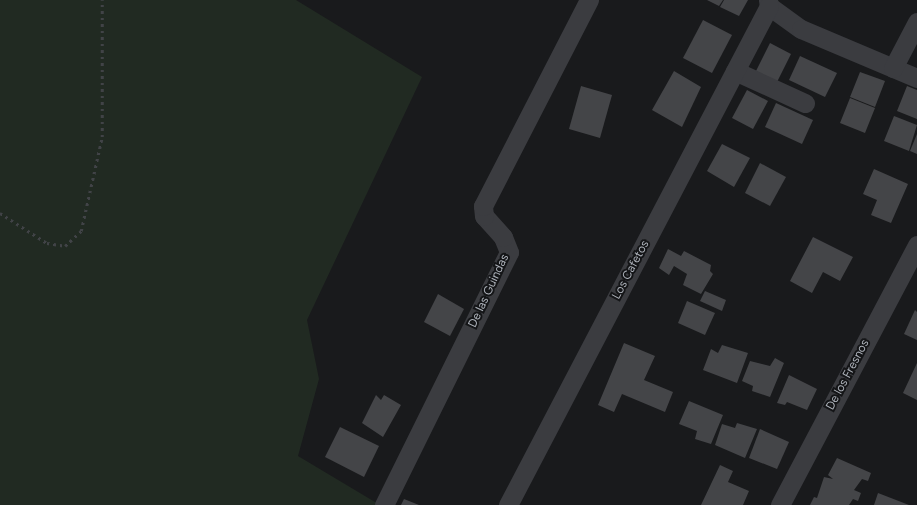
<!DOCTYPE html>
<html>
<head>
<meta charset="utf-8">
<style>
	body { margin:0 }
	#map { position:relative; width:917px; height:505px; overflow:hidden; background:#191a1c; font-family:Figtree,sans-serif }
	div>[style] { position:absolute }
	[style*='--x'] { left:calc(var(--x)*1px); top:calc(var(--y)*1px); width:calc(var(--w)*1px); rotate:calc(var(--a)*1deg) }
	.green>* { inset:0; background:#212a22 }
	.building>* { inset:0; background:#444548 }
	.path>* { height:2.5px; margin-top:-1.25px; transform-origin:0; background:repeating-linear-gradient(90deg,#414347 0 2.5px,transparent 0 6.5px) }
	.minor>* { height:19px; margin:-9.5px; padding:0 9.5px; transform-origin:9.5px; border-radius:9.5px; background:#3b3c40 }
	span { translate:-50% -50%; white-space:nowrap; text-align:center; line-height:1.15; -webkit-text-stroke:4px #141517; paint-order:stroke }
	.street-label { font-size:12px; color:#adb2ba }
</style>
</head>
<body>
<div id="map">
	<div class="green">
		<i style="clip-path:polygon(0 0,296px 0,422px 77px,307px 320px,319px 379px,298px 456px,380px 505px,0 505px)"></i>
	</div>
	<div class="building">
		<i style="clip-path:polygon(707px 0,723px 0,719px 6px)"></i>
		<i style="clip-path:polygon(724px 0,748px 0,739px 16px,720px 7px)"></i>
		<i style="clip-path:polygon(703px 20px,732px 35px,712px 73px,683px 58px)"></i>
		<i style="clip-path:polygon(770px 43px,791px 54px,777px 82px,756px 71px)"></i>
		<i style="clip-path:polygon(800px 56px,837px 73px,825px 97px,789px 80px)"></i>
		<i style="clip-path:polygon(674px 71px,701px 87px,682px 127px,652px 110px)"></i>
		<i style="clip-path:polygon(860px 72px,885px 81px,875px 107px,850px 97px)"></i>
		<i style="clip-path:polygon(581px 86px,612px 95px,600px 138px,569px 129px)"></i>
		<i style="clip-path:polygon(907px 86px,917px 90px,917px 119px,897px 111px)"></i>
		<i style="clip-path:polygon(747px 90px,768px 101px,753px 129px,732px 118px)"></i>
		<i style="clip-path:polygon(850px 98px,875px 108px,865px 133px,840px 123px)"></i>
		<i style="clip-path:polygon(776px 103px,813px 120px,802px 144px,765px 127px)"></i>
		<i style="clip-path:polygon(894px 116px,917px 125px,909px 151px,884px 141px)"></i>
		<i style="clip-path:polygon(917px 134px,917px 154px,910px 151px)"></i>
		<i style="clip-path:polygon(722px 144px,750px 158px,734px 187px,707px 171px)"></i>
		<i style="clip-path:polygon(760px 163px,786px 177px,770px 206px,745px 193px)"></i>
		<i style="clip-path:polygon(874px 169px,908px 184px,891px 223px,871px 215px,877px 200px,863px 194px)"></i>
		<i style="clip-path:polygon(813px 237px,853px 257px,840px 281px,823px 272px,812px 293px,790px 281px)"></i>
		<i style="clip-path:polygon(668px 249px,681px 256px,684px 251px,711px 265px,710px 271px,713px 274px,701px 294px,683px 285px,687px 274px,674px 266px,669px 275px,659px 268px)"></i>
		<i style="clip-path:polygon(705px 291px,726px 300px,722px 311px,700px 301px)"></i>
		<i style="clip-path:polygon(438px 294px,464px 309px,450px 336px,424px 322px)"></i>
		<i style="clip-path:polygon(687px 301px,715px 313px,705px 335px,678px 323px)"></i>
		<i style="clip-path:polygon(915px 310px,917px 312px,917px 340px,904px 334px)"></i>
		<i style="clip-path:polygon(624px 343px,655px 356px,644px 380px,673px 392px,665px 412px,622px 394px,614px 412px,598px 405px)"></i>
		<i style="clip-path:polygon(722px 345px,748px 353px,737px 383px,703px 370px,711px 349px,718px 353px)"></i>
		<i style="clip-path:polygon(775px 358px,784px 363px,770px 397px,752px 391px,753px 386px,742px 381px,750px 361px,770px 366px)"></i>
		<i style="clip-path:polygon(917px 363px,917px 400px,903px 393px)"></i>
		<i style="clip-path:polygon(789px 375px,817px 389px,807px 410px,787px 402px,785px 405px,777px 403px)"></i>
		<i style="clip-path:polygon(376px 395px,381px 400px,384px 395px,401px 405px,383px 437px,362px 423px)"></i>
		<i style="clip-path:polygon(689px 401px,723px 415px,711px 444px,695px 439px,697px 431px,679px 424px)"></i>
		<i style="clip-path:polygon(737px 423px,757px 429px,745px 458px,715px 445px,722px 424px,735px 428px)"></i>
		<i style="clip-path:polygon(340px 427px,379px 446px,364px 477px,325px 457px)"></i>
		<i style="clip-path:polygon(760px 429px,789px 442px,777px 469px,749px 458px)"></i>
		<i style="clip-path:polygon(837px 458px,871px 473px,868px 481px,862px 479px,854px 490px,861px 493px,858px 501px,853px 499px,849px 505px,810px 505px,814px 497px,817px 498px,824px 477px,833px 479px,828px 475px)"></i>
		<i style="clip-path:polygon(720px 465px,733px 471px,728px 482px,749px 491px,743px 505px,701px 505px)"></i>
		<i style="clip-path:polygon(878px 493px,909px 505px,874px 505px)"></i>
		<i style="clip-path:polygon(404px 499px,419px 505px,401px 505px)"></i>
	</div>
	<div class="path">
		<i style="--x:0;--y:213;--w:56;--a:32.6"></i>
		<i style="--x:47;--y:243;--w:18;--a:9"></i>
		<i style="--x:65;--y:246;--w:22;--a:-43"></i>
		<i style="--x:81;--y:231;--w:96;--a:-77.4"></i>
		<i style="--x:102;--y:137;--w:137;--a:-90"></i>
	</div>
	<div class="minor">
		<i style="--x:768;--y:0;--w:6;--a:81"></i>
		<i style="--x:769;--y:6;--w:39;--a:36"></i>
		<i style="--x:801;--y:29;--w:126;--a:22.9"></i>
		<i style="--x:893;--y:68;--w:52;--a:-62.4"></i>
		<i style="--x:735;--y:71;--w:77;--a:24.6"></i>
		<i style="--x:384;--y:505;--w:282;--a:-63.7"></i>
		<i style="--x:509;--y:252;--w:16;--a:-112"></i>
		<i style="--x:503;--y:237;--w:28;--a:-132"></i>
		<i style="--x:484;--y:216;--w:10;--a:-96"></i>
		<i style="--x:483;--y:206;--w:232;--a:-62.8"></i>
		<i style="--x:508;--y:505;--w:563;--a:-62.39"></i>
		<i style="--x:780;--y:505;--w:294;--a:-62.2"></i>
	</div>
	<div class="street-label">
		<span style="left:631px;top:270px;rotate:-62deg">Los Cafetos</span>
		<span style="left:489px;top:291px;rotate:-65deg">De las Guindas</span>
		<span style="left:848px;top:375px;rotate:-62deg">De los Fresnos</span>
	</div>
</div>
</body>
</html>
